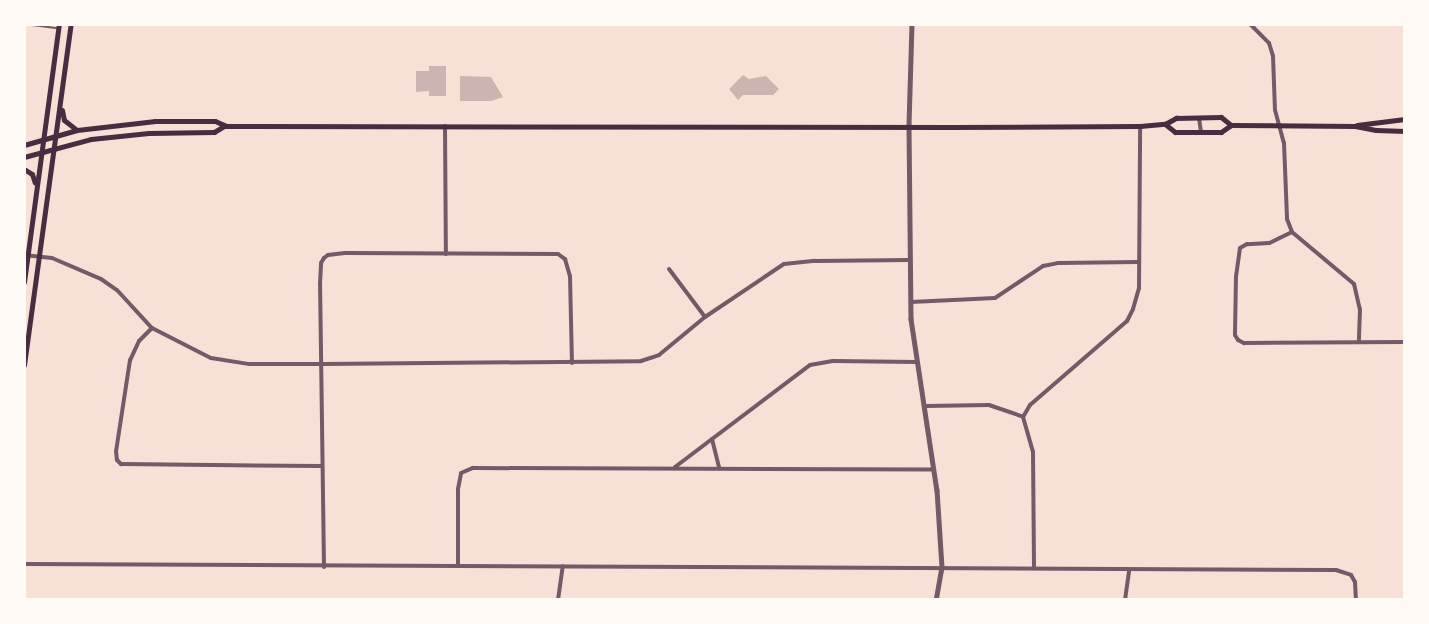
<!DOCTYPE html>
<html>
<head>
<meta charset="utf-8">
<style>
	body { margin:0 }
	#map { position:relative; width:1429px; height:624px; overflow:hidden; background:#f7e1d7; font-family:Rubik,sans-serif }
	div>[style] { position:absolute }
	[style*='--x'] { left:calc(var(--x)*1px); top:calc(var(--y)*1px); width:calc(var(--w)*1px); rotate:calc(var(--a)*1deg) }
	.building>* { inset:0; background:#ccb4b1 }
	.service>* { height:2px; margin:-1px; padding:0 1px; transform-origin:1px; border-radius:1px; background:#755966 }
	.minor>* { height:4px; margin:-2px; padding:0 2px; transform-origin:2px; border-radius:2px; background:#755966 }
	.tertiary>* { height:4.5px; margin:-2.25px; padding:0 2.25px; transform-origin:2.25px; border-radius:2.25px; background:#755966 }
	.secondary>* { height:5px; margin:-2.5px; padding:0 2.5px; transform-origin:2.5px; border-radius:2.5px; background:#4a2c40 }
	span { translate:-50% -50%; white-space:nowrap; text-align:center; line-height:1.15; -webkit-text-stroke:4.5px #fffaf5; paint-order:stroke }
	.frame { position:absolute; inset:0; border:26px solid #fffaf5; pointer-events:none }
</style>
</head>
<body>
<div id="map">
	<div class="building">
		<i style="clip-path:polygon(429px 66px,446px 66px,446px 96px,429px 96px,429px 91px,416px 92px,416px 71px,429px 71px)"></i>
		<i style="clip-path:polygon(743px 75px,749px 79px,766px 76px,779px 89px,773px 95px,743px 95px,738px 100px,729px 89px)"></i>
		<i style="clip-path:polygon(460px 76px,491px 77px,503px 97px,491px 101px,460px 101px)"></i>
	</div>
	<div class="service">
		<i style="--x:24;--y:24;--w:34;--a:7"></i>
	</div>
	<div class="minor">
		<i style="--x:1250;--y:24;--w:27;--a:45"></i>
		<i style="--x:1269;--y:43;--w:14;--a:73"></i>
		<i style="--x:1273;--y:56;--w:54;--a:87.9"></i>
		<i style="--x:1275;--y:110;--w:34;--a:75"></i>
		<i style="--x:1284;--y:143;--w:76;--a:87.7"></i>
		<i style="--x:1287;--y:219;--w:14;--a:69"></i>
		<i style="--x:1292;--y:232;--w:81;--a:40"></i>
		<i style="--x:1354;--y:284;--w:26;--a:77"></i>
		<i style="--x:1360;--y:309;--w:33;--a:92"></i>
		<i style="--x:1199;--y:118;--w:14;--a:82"></i>
		<i style="--x:445;--y:126;--w:128;--a:89.6"></i>
		<i style="--x:1292;--y:232;--w:25;--a:154"></i>
		<i style="--x:1269;--y:243;--w:22;--a:177"></i>
		<i style="--x:1247;--y:244;--w:8;--a:150"></i>
		<i style="--x:1240;--y:248;--w:28;--a:98"></i>
		<i style="--x:1236;--y:276;--w:59;--a:91"></i>
		<i style="--x:1235;--y:335;--w:6;--a:59"></i>
		<i style="--x:1238;--y:340;--w:7;--a:27"></i>
		<i style="--x:1244;--y:343;--w:161;--a:-0.4"></i>
		<i style="--x:24;--y:255;--w:28;--a:6"></i>
		<i style="--x:52;--y:258;--w:53;--a:23.2"></i>
		<i style="--x:101;--y:279;--w:19;--a:35"></i>
		<i style="--x:117;--y:290;--w:52;--a:47.4"></i>
		<i style="--x:152;--y:328;--w:66;--a:27"></i>
		<i style="--x:211;--y:358;--w:39;--a:9"></i>
		<i style="--x:250;--y:364;--w:73;--a:0"></i>
		<i style="--x:323;--y:364;--w:318;--a:-0.5"></i>
		<i style="--x:641;--y:361;--w:19;--a:-18"></i>
		<i style="--x:659;--y:355;--w:60;--a:-39.6"></i>
		<i style="--x:705;--y:317;--w:95;--a:-33.9"></i>
		<i style="--x:784;--y:264;--w:31;--a:-6"></i>
		<i style="--x:815;--y:261;--w:95;--a:-0.6"></i>
		<i style="--x:669;--y:269;--w:60;--a:53.1"></i>
		<i style="--x:911;--y:302;--w:84;--a:-2.7"></i>
		<i style="--x:995;--y:298;--w:58;--a:-33.7"></i>
		<i style="--x:1043;--y:266;--w:15;--a:-11"></i>
		<i style="--x:1058;--y:263;--w:81;--a:-0.7"></i>
		<i style="--x:152;--y:328;--w:18;--a:135"></i>
		<i style="--x:139;--y:341;--w:21;--a:115"></i>
		<i style="--x:130;--y:360;--w:92;--a:98.7"></i>
		<i style="--x:116;--y:451;--w:9;--a:84"></i>
		<i style="--x:117;--y:460;--w:6;--a:45"></i>
		<i style="--x:121;--y:464;--w:200;--a:0.6"></i>
		<i style="--x:926;--y:406;--w:63;--a:-0.9"></i>
		<i style="--x:989;--y:405;--w:36;--a:19"></i>
		<i style="--x:1023;--y:417;--w:14;--a:-60"></i>
		<i style="--x:1030;--y:405;--w:128;--a:-40.9"></i>
		<i style="--x:1127;--y:321;--w:13;--a:-63"></i>
		<i style="--x:1133;--y:309;--w:22;--a:-74"></i>
		<i style="--x:1139;--y:288;--w:162;--a:-89.6"></i>
		<i style="--x:1023;--y:417;--w:36;--a:74"></i>
		<i style="--x:1033;--y:452;--w:116;--a:89.5"></i>
		<i style="--x:712;--y:439;--w:30;--a:76"></i>
		<i style="--x:675;--y:467;--w:169;--a:-37.1"></i>
		<i style="--x:810;--y:365;--w:23;--a:-10"></i>
		<i style="--x:833;--y:361;--w:84;--a:0.7"></i>
		<i style="--x:24;--y:564;--w:1312;--a:0.26"></i>
		<i style="--x:1336;--y:570;--w:16;--a:18"></i>
		<i style="--x:1351;--y:575;--w:8;--a:60"></i>
		<i style="--x:1355;--y:582;--w:18;--a:87"></i>
		<i style="--x:458;--y:565;--w:76;--a:-90"></i>
		<i style="--x:458;--y:489;--w:16;--a:-79"></i>
		<i style="--x:461;--y:473;--w:13;--a:-23"></i>
		<i style="--x:473;--y:468;--w:460;--a:0.2"></i>
		<i style="--x:324;--y:567;--w:283;--a:-90.8"></i>
		<i style="--x:320;--y:284;--w:21;--a:-87"></i>
		<i style="--x:321;--y:263;--w:6;--a:-59"></i>
		<i style="--x:324;--y:258;--w:5;--a:-37"></i>
		<i style="--x:328;--y:255;--w:17;--a:-7"></i>
		<i style="--x:345;--y:253;--w:213;--a:0.3"></i>
		<i style="--x:558;--y:254;--w:9;--a:36"></i>
		<i style="--x:565;--y:259;--w:18;--a:74"></i>
		<i style="--x:570;--y:276;--w:87;--a:88.7"></i>
		<i style="--x:558;--y:600;--w:34;--a:-82"></i>
		<i style="--x:1125;--y:600;--w:30;--a:-82"></i>
	</div>
	<div class="tertiary">
		<i style="--x:912;--y:24;--w:103;--a:91.7"></i>
		<i style="--x:909;--y:127;--w:192;--a:89.4"></i>
		<i style="--x:911;--y:319;--w:173;--a:81.4"></i>
		<i style="--x:937;--y:490;--w:77;--a:86.3"></i>
		<i style="--x:942;--y:567;--w:34;--a:100"></i>
	</div>
	<div class="secondary">
		<i style="--x:62;--y:110;--w:10;--a:79"></i>
		<i style="--x:64;--y:120;--w:16;--a:38"></i>
		<i style="--x:1165;--y:124;--w:13;--a:39"></i>
		<i style="--x:1175;--y:132;--w:46;--a:0"></i>
		<i style="--x:1221;--y:132;--w:12;--a:-35"></i>
		<i style="--x:1357;--y:125;--w:48;--a:-7.1"></i>
		<i style="--x:24;--y:145;--w:55;--a:-15.8"></i>
		<i style="--x:77;--y:130;--w:79;--a:-6.6"></i>
		<i style="--x:155;--y:121;--w:60;--a:0"></i>
		<i style="--x:215;--y:121;--w:12;--a:24"></i>
		<i style="--x:226;--y:126;--w:725;--a:0.08"></i>
		<i style="--x:951;--y:127;--w:189;--a:-0.3"></i>
		<i style="--x:1140;--y:126;--w:25;--a:-5"></i>
		<i style="--x:1165;--y:124;--w:13;--a:-29"></i>
		<i style="--x:1176;--y:118;--w:45;--a:-1.3"></i>
		<i style="--x:1221;--y:117;--w:13;--a:39"></i>
		<i style="--x:1231;--y:125;--w:124;--a:0.5"></i>
		<i style="--x:1355;--y:126;--w:21;--a:11"></i>
		<i style="--x:1376;--y:130;--w:29;--a:2"></i>
		<i style="--x:24;--y:157;--w:69;--a:-15"></i>
		<i style="--x:91;--y:139;--w:58;--a:-5.9"></i>
		<i style="--x:149;--y:133;--w:65;--a:-0.9"></i>
		<i style="--x:214;--y:132;--w:12;--a:-31"></i>
		<i style="--x:24;--y:169;--w:9;--a:32"></i>
		<i style="--x:32;--y:174;--w:9;--a:72"></i>
		<i style="--x:24;--y:282;--w:260;--a:-82.3"></i>
		<i style="--x:24;--y:365;--w:344;--a:-82.2"></i>
	</div>
	<div class="frame"></div>
</div>
</body>
</html>
